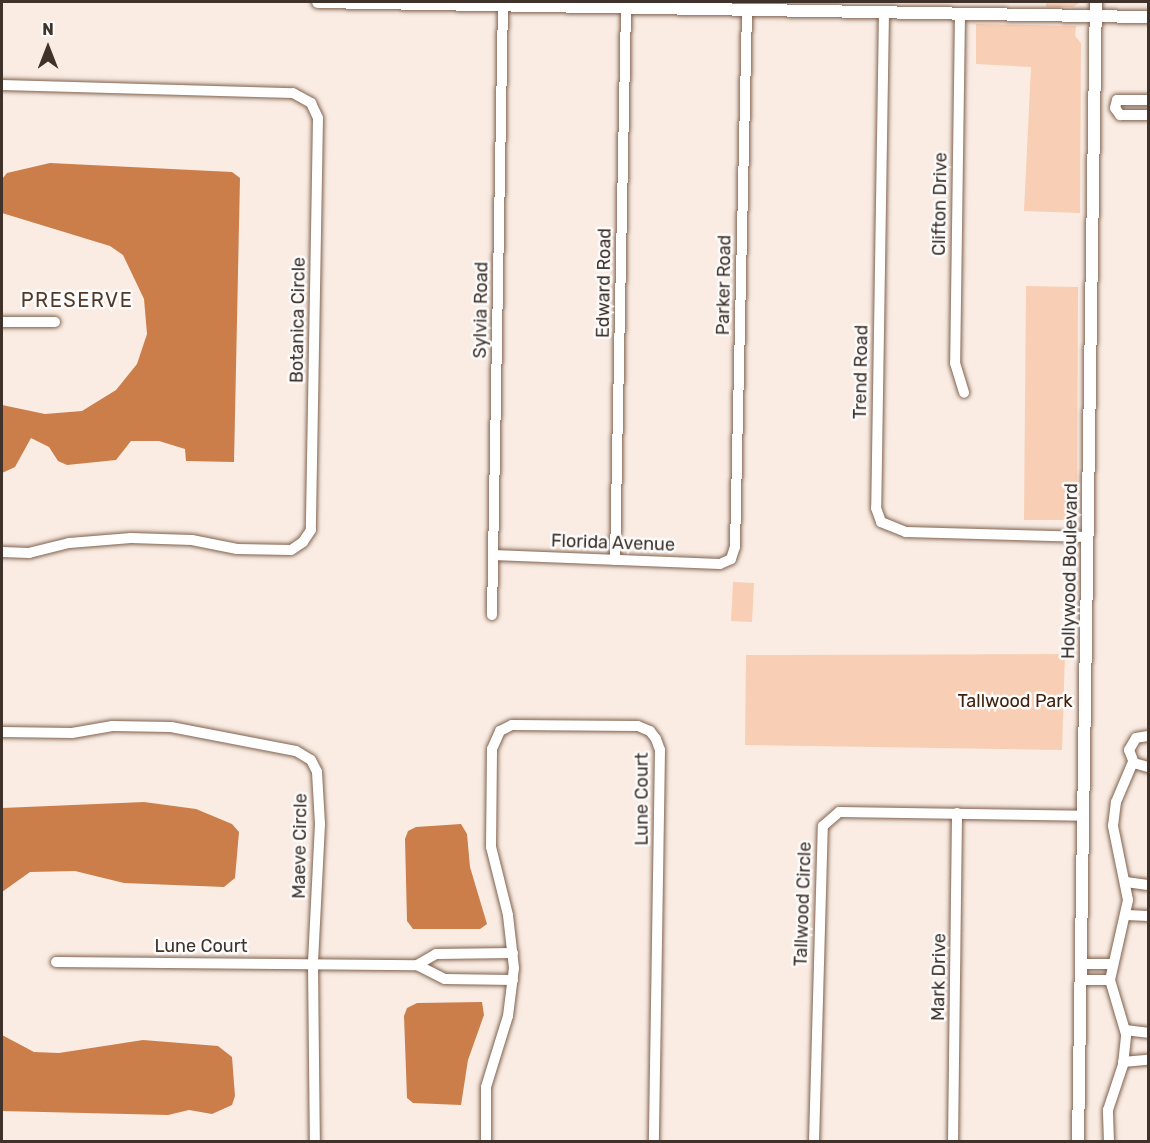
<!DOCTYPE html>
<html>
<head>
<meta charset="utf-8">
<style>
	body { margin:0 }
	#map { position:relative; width:1150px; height:1143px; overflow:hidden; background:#faece3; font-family:Rubik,sans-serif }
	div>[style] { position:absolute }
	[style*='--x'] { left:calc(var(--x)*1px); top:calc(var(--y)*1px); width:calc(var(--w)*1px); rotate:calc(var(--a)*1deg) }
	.green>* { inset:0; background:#f8ceb4 }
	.water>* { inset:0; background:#cb7e4a }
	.roads { filter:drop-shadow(0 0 2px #7f614e) drop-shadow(0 0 2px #7f614e) }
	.minor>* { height:10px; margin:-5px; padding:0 5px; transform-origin:5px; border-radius:5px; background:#fff }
	.tertiary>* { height:12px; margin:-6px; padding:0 6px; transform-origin:6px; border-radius:6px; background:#fff }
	span { translate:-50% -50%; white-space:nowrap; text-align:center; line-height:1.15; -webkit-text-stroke:5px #fcfcfc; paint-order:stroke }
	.street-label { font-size:18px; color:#3f322a }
	.park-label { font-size:18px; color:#41210b }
	.neighbourhood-label { font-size:20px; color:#543927; letter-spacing:1.5px }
	.frame { position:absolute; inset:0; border:3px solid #3f322a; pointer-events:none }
	.north { position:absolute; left:18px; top:18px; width:60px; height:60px; -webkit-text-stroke:4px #fcfcfc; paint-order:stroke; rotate:0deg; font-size:16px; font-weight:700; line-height:24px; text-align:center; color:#3f322a }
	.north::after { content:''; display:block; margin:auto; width:21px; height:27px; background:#3f322a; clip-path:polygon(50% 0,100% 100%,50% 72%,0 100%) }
</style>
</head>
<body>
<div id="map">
	<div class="green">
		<i style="clip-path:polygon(1046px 2px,1081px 2px,1073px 7px,1046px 7px)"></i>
		<i style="clip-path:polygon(976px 24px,1076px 26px,1075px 36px,1081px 43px,1080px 213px,1024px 211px,1031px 67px,976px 64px)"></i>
		<i style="clip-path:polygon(1026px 286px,1078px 287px,1077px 507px,1071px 520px,1024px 520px)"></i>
		<i style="clip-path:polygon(733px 582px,754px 583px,752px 622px,731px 621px)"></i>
		<i style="clip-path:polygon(1065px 654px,1062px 750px,745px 745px,746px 655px)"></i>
	</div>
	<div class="water">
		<i style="clip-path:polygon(50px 163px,232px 172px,240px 178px,234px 462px,186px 461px,185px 449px,159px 441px,131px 441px,116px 460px,67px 465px,58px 461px,49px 447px,31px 438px,15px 467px,2px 473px,2px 405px,45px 414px,82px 411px,116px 390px,137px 364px,147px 334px,144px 299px,123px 255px,110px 246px,2px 213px,2px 179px,7px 173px)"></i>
		<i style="clip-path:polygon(144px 802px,196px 809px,232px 824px,239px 832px,235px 878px,224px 887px,124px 883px,75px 871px,30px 872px,2px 892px,2px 808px)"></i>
		<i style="clip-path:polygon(461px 824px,467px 834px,470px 867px,487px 924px,480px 929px,413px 929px,407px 921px,405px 839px,408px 831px,416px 827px)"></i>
		<i style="clip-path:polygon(482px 1002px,484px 1015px,468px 1060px,461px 1105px,413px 1103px,407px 1098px,404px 1016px,407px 1008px,417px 1003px)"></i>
		<i style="clip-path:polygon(2px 1035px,34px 1052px,59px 1053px,143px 1040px,218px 1046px,232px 1057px,235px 1096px,232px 1105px,212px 1114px,189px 1110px,168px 1115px,2px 1111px)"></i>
	</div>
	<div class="roads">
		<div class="minor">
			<i style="--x:884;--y:12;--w:496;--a:90.9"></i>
			<i style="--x:876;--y:508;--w:15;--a:70"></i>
			<i style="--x:881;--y:522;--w:27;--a:22"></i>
			<i style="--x:906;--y:532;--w:182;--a:1.6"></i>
			<i style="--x:960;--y:14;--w:349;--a:90.8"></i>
			<i style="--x:955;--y:363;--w:31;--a:73"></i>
			<i style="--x:2;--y:85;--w:291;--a:1.6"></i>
			<i style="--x:293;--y:93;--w:21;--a:29"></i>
			<i style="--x:311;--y:103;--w:17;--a:65"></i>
			<i style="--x:318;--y:118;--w:412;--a:91"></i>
			<i style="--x:311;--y:530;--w:14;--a:124"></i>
			<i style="--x:303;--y:542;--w:14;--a:146"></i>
			<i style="--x:291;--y:550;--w:54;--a:-178.9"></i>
			<i style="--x:237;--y:549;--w:46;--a:-168.7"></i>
			<i style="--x:192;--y:540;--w:61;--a:-178.1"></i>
			<i style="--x:131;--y:538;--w:62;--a:175.4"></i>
			<i style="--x:69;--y:543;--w:41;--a:166"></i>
			<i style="--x:29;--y:553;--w:27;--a:-178"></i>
			<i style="--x:1148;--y:100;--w:31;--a:180"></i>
			<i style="--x:1117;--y:100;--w:8;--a:104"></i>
			<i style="--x:1115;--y:108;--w:9;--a:54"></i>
			<i style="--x:1120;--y:115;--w:28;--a:0"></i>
			<i style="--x:2;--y:322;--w:53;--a:0"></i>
			<i style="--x:493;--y:555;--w:227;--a:2.3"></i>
			<i style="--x:720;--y:564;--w:12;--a:-24"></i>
			<i style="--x:731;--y:559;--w:13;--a:-72"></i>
			<i style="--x:735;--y:547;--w:537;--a:-88.72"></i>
			<i style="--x:615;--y:560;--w:554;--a:-88.86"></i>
			<i style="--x:492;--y:615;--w:610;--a:-88.97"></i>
			<i style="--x:2;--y:732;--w:70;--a:0.8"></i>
			<i style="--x:72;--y:733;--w:41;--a:-9.9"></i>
			<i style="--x:112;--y:726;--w:59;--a:1"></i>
			<i style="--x:171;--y:727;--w:127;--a:10.9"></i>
			<i style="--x:296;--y:751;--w:17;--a:31"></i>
			<i style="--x:311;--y:760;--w:13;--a:63"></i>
			<i style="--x:317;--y:772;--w:52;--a:86.7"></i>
			<i style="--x:320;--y:824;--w:140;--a:92.9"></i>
			<i style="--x:313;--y:964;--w:178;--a:89.4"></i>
			<i style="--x:1148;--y:736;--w:12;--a:171"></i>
			<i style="--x:1136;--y:738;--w:14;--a:120"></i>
			<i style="--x:1129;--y:750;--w:14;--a:69"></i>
			<i style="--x:1134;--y:763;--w:15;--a:16"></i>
			<i style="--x:1126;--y:882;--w:22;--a:8"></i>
			<i style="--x:1127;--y:915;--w:21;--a:3"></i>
			<i style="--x:56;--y:962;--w:361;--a:0.5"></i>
			<i style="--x:417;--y:965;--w:22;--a:-30"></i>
			<i style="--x:436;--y:954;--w:77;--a:-0.7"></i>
			<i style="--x:1081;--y:964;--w:30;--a:0"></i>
			<i style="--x:417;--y:965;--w:31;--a:27"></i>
			<i style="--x:445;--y:979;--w:68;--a:0.8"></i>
			<i style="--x:1081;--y:980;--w:29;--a:0"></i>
			<i style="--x:1125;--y:1030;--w:23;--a:7"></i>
			<i style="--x:1123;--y:1062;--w:25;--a:-5"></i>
			<i style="--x:486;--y:1142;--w:55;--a:-90"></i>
			<i style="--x:486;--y:1087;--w:74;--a:-72.8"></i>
			<i style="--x:508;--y:1016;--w:48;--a:-82.9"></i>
			<i style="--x:514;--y:968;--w:53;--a:-96.5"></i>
			<i style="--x:508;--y:915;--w:70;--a:-104"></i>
			<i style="--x:491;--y:847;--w:98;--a:-89.4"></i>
			<i style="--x:492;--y:749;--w:20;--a:-66"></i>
			<i style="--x:500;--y:731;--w:13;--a:-27"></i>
			<i style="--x:512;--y:725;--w:126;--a:0.5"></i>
			<i style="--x:638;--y:726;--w:13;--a:23"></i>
			<i style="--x:650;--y:731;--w:10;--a:53"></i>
			<i style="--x:656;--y:739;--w:12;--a:70"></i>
			<i style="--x:660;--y:750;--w:392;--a:90.9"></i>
			<i style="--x:814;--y:1142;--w:316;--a:-88.4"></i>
			<i style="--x:823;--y:826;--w:21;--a:-41"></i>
			<i style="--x:839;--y:812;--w:245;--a:0.9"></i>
			<i style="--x:953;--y:1142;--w:329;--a:-89.3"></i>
			<i style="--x:1109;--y:1142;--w:32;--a:-92"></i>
			<i style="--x:1108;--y:1110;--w:47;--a:-71.6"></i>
			<i style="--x:1123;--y:1065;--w:31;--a:-84"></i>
			<i style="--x:1126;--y:1034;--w:56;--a:-106.5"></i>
			<i style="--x:1110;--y:980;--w:82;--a:-77.3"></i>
			<i style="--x:1128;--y:900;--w:76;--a:-101.5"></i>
			<i style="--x:1113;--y:826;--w:24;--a:-83"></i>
			<i style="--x:1116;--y:802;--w:43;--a:-67"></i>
		</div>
		<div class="tertiary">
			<i style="--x:318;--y:2;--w:830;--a:1.04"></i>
			<i style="--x:1078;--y:1142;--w:1140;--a:-89.1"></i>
		</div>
	</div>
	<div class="street-label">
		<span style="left:940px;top:204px;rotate:-89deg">Clifton Drive</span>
		<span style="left:604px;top:283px;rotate:-89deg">Edward Road</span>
		<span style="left:724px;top:285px;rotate:-89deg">Parker Road</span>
		<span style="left:481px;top:310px;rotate:-89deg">Sylvia Road</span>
		<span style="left:298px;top:320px;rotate:-89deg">Botanica Circle</span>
		<span style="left:861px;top:372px;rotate:-89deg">Trend Road</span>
		<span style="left:613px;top:543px;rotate:2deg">Florida Avenue</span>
		<span style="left:1070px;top:571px;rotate:-89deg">Hollywood Boulevard</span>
		<span style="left:642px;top:799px;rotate:-90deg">Lune Court</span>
		<span style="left:300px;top:846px;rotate:-89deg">Maeve Circle</span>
		<span style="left:803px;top:904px;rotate:-88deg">Tallwood Circle</span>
		<span style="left:201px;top:946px">Lune Court</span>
		<span style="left:939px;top:977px;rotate:-89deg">Mark Drive</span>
	</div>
	<div class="park-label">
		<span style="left:1015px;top:701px">Tallwood Park</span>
	</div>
	<div class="neighbourhood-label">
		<span style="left:77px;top:300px">PRESERVE</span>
	</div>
	<div class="frame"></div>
	<div class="north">N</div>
</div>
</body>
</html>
